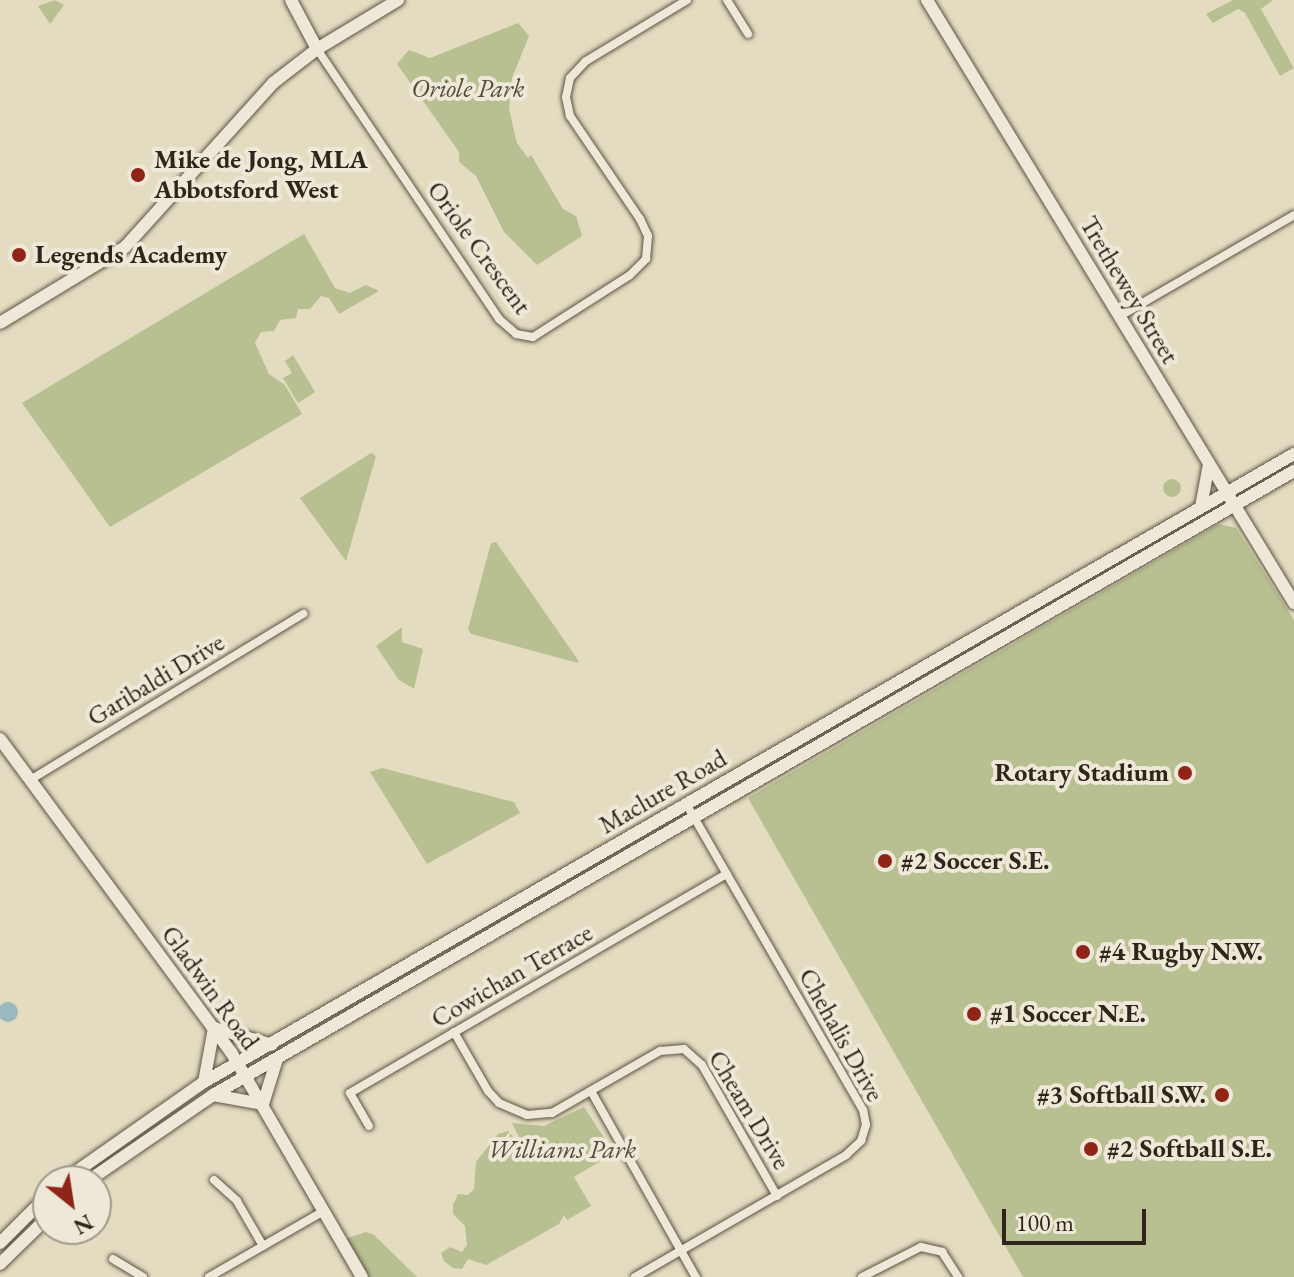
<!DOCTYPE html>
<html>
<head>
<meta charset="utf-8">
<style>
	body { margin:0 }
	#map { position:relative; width:1294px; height:1277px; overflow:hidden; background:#e4dcc1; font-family:"EB Garamond",serif }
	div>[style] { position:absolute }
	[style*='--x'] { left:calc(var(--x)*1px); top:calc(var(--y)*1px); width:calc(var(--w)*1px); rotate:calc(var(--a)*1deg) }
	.green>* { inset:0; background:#b8bf90 }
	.round { border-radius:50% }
	.water>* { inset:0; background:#9cb8bf }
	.roads { filter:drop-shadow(0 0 2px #5d5344) drop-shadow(0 0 2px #5d5344) }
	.street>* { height:8px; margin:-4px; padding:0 4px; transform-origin:4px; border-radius:4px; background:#ede8d7 }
	.secondary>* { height:12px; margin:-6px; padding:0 6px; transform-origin:6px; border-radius:6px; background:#ede8d7 }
	.dots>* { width:22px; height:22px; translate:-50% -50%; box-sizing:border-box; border:4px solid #ede8d7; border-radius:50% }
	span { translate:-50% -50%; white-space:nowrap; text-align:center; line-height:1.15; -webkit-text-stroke:8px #ede8d7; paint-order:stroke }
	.park-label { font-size:26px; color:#524c38; font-style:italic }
	.poi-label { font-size:26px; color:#30251a; font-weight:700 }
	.left { translate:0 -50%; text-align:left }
	.right { translate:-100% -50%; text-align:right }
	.street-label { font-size:26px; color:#30251a }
	.north { position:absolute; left:32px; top:1165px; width:80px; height:80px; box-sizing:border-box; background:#ede8d7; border:2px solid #a19a8b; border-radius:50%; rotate:150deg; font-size:22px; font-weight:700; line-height:32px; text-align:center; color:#30251a }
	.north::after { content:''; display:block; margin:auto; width:28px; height:36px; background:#8f2418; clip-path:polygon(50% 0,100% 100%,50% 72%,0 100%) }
	.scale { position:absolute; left:1002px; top:1209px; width:144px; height:36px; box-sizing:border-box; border:4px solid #30251a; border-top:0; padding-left:10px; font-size:24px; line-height:28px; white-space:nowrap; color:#30251a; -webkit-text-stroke:6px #ede8d7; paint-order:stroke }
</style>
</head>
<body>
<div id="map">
	<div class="green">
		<i style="clip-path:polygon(55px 0,64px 5px,50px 24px,38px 6px)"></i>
		<i style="clip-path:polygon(1233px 0,1273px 0,1261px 9px,1294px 68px,1280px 76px,1245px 13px,1238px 9px,1213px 23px,1206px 14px)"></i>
		<i style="clip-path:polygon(518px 23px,529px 36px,512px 78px,509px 109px,517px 143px,528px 158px,531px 155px,563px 209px,576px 216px,582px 236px,537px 265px,504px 232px,476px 176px,459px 162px,459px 152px,397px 64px,409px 50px,430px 58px)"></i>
		<i style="clip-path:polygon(304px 234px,335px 288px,350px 293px,366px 285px,379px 291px,339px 314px,329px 298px,321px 296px,310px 309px,298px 309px,296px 318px,280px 320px,274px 331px,261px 332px,255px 343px,269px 374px,285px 385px,302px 414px,110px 527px,22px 403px)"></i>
		<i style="clip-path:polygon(293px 355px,315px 392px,298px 403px,283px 378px,292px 373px,285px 361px)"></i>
		<i style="clip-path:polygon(371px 453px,376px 456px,346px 561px,300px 498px)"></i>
		<i class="round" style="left:1163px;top:479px;width:18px;height:18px"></i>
		<i style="clip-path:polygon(1219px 524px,1236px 528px,1294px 620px,1294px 1277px,1023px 1277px,748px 798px)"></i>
		<i style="clip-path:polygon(496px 542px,578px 660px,578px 663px,471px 634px,468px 629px,491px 543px)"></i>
		<i style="clip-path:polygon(402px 627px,402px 642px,423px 649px,414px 689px,399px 680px,376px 646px)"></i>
		<i style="clip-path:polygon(382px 768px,514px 802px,520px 813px,427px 864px,370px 772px)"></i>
		<i style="clip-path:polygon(584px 1107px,614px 1153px,574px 1177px,591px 1206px,567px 1220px,564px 1215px,559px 1224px,486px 1265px,468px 1259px,462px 1269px,453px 1268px,444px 1261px,441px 1253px,450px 1247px,462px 1252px,467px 1245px,465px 1226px,453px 1214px,453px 1205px,458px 1194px,468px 1195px,474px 1189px,476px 1162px,498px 1134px,508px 1131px,526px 1151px,512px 1123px,544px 1126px)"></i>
		<i style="clip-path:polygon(366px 1232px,374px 1235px,417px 1277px,366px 1277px,345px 1239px)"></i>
	</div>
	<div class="water">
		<i class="round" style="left:-2px;top:1002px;width:20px;height:20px"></i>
	</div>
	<div class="roads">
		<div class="street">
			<i style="--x:727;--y:0;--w:40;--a:58"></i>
			<i style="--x:317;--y:49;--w:326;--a:56"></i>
			<i style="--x:499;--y:319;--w:23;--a:41"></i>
			<i style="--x:516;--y:334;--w:17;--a:10"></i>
			<i style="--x:533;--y:337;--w:115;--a:-32.6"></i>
			<i style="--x:630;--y:275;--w:23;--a:-45"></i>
			<i style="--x:646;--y:259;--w:23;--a:-85"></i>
			<i style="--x:648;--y:236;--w:19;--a:-115"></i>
			<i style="--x:640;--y:219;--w:125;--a:-124.2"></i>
			<i style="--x:570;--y:116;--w:19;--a:-102"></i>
			<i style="--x:566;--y:97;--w:19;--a:-78"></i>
			<i style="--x:570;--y:78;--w:23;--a:-47"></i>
			<i style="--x:586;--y:61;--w:118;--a:-31.1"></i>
			<i style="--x:1120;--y:316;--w:201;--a:-30.1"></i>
			<i style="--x:30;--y:780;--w:320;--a:-31.3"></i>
			<i style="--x:454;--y:1032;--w:68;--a:60"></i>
			<i style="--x:488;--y:1091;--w:16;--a:47"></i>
			<i style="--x:499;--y:1103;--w:30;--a:23"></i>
			<i style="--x:527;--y:1115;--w:25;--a:-5"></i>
			<i style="--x:552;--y:1113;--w:125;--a:-29.9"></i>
			<i style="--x:660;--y:1051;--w:24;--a:-5"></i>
			<i style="--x:684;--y:1049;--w:24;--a:42"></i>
			<i style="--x:702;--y:1065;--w:151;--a:60.2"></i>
			<i style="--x:591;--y:1091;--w:214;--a:60.6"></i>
			<i style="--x:369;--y:1126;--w:38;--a:-120"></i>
			<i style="--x:350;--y:1093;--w:436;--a:-30.2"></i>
			<i style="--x:214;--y:1180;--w:31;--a:42"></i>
			<i style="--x:237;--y:1201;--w:52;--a:60"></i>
			<i style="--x:113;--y:1259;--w:35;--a:31"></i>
			<i style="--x:209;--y:1277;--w:133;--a:-29.9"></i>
			<i style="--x:635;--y:1277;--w:244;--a:-30"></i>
			<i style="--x:846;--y:1155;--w:21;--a:-43"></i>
			<i style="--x:861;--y:1141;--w:17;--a:-73"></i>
			<i style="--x:866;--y:1125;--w:15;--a:-101"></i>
			<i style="--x:863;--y:1110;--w:354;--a:-120"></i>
			<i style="--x:862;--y:1277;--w:66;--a:-27"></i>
			<i style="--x:921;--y:1247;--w:22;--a:13"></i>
			<i style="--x:942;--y:1252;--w:30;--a:57"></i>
		</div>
		<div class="secondary">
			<i style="--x:291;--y:0;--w:55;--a:62"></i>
			<i style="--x:927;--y:0;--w:706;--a:58.67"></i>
			<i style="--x:0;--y:323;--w:146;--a:-31.3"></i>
			<i style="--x:125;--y:247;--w:221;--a:-47.9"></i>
			<i style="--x:273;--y:83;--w:56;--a:-37.7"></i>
			<i style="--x:317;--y:49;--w:95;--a:-31.2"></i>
			<i style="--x:1201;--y:507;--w:44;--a:-79.5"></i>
			<i style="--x:0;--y:739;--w:389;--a:53.6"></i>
			<i style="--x:231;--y:1052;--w:260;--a:59.8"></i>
			<i style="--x:214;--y:1028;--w:60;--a:16.3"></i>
			<i style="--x:204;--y:1082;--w:55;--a:-79.5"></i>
			<i style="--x:213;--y:1095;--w:51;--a:10.2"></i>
			<i style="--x:263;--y:1104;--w:47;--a:-72.7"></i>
			<i style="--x:63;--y:1181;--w:172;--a:-35.1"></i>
			<i style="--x:204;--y:1082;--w:1258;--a:-29.95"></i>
			<i style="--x:88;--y:1181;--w:152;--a:-34.5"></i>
			<i style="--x:213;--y:1095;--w:1248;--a:-30"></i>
			<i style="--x:0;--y:1243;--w:68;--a:-45"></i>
			<i style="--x:0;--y:1264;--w:67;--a:-44.4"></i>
		</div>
	</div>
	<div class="dots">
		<i style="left:138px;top:175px;background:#8f2418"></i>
		<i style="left:19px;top:255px;background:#8f2418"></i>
		<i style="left:1185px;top:773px;background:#8f2418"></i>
		<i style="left:885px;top:861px;background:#8f2418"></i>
		<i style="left:1083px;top:952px;background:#8f2418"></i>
		<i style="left:974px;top:1014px;background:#8f2418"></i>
		<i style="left:1222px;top:1095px;background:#8f2418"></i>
		<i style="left:1091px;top:1149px;background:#8f2418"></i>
	</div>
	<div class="park-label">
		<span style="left:468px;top:89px">Oriole Park</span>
		<span style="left:562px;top:1150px">Williams Park</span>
	</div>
	<div class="poi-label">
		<span class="left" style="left:154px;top:175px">Mike de Jong, MLA<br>Abbotsford West</span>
		<span class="left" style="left:35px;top:255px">Legends Academy</span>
		<span class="right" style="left:1169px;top:773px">Rotary Stadium</span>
		<span class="left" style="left:901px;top:861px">#2 Soccer S.E.</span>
		<span class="left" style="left:1099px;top:952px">#4 Rugby N.W.</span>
		<span class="left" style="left:990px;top:1014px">#1 Soccer N.E.</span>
		<span class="right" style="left:1206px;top:1095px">#3 Softball S.W.</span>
		<span class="left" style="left:1107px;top:1149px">#2 Softball S.E.</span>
	</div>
	<div class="street-label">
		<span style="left:479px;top:248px;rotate:54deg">Oriole Crescent</span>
		<span style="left:1129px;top:290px;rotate:59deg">Trethewey Street</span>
		<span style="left:156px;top:680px;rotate:-31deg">Garibaldi Drive</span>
		<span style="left:663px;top:792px;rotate:-30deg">Maclure Road</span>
		<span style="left:512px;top:976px;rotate:-30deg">Cowichan Terrace</span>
		<span style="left:210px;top:988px;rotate:54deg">Gladwin Road</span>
		<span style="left:841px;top:1035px;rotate:61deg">Chehalis Drive</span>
		<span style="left:749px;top:1110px;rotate:59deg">Cheam Drive</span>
	</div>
	<div class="north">N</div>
	<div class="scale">100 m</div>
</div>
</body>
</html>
